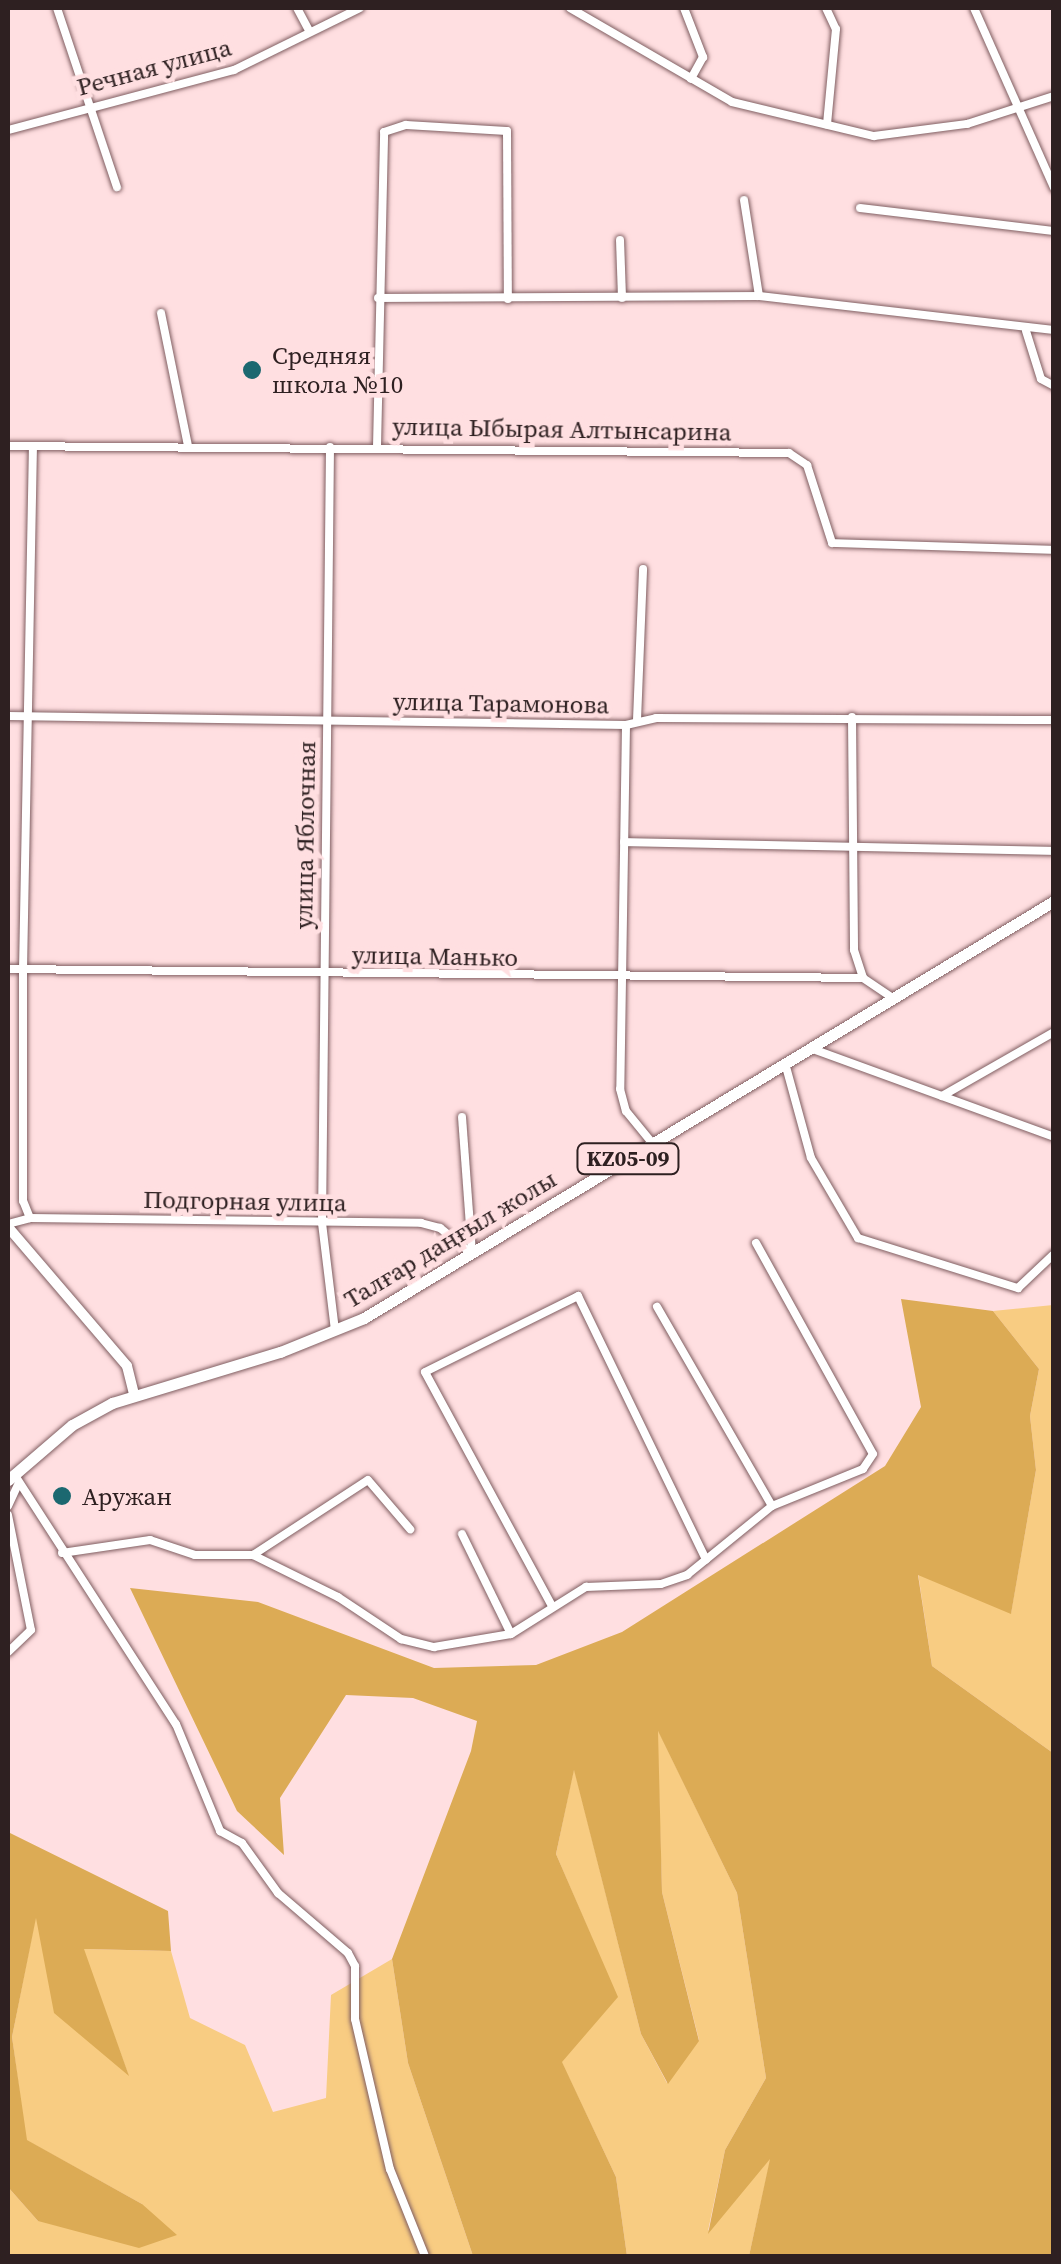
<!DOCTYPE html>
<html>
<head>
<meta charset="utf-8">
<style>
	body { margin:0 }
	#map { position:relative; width:1061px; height:2264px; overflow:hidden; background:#ffdfe1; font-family:"Source Serif 4",serif }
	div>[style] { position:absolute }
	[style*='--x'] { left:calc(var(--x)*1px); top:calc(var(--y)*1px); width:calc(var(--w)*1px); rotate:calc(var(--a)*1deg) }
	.green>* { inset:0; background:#f8cc82 }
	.forest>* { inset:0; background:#dcab55 }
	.roads { filter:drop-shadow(0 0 2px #805e61) drop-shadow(0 0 2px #805e61) }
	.street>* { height:8px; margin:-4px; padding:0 4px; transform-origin:4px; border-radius:4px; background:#fff }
	.secondary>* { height:10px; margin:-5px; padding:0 5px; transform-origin:5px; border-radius:5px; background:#fff }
	.primary>* { height:11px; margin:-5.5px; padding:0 5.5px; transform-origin:5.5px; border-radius:5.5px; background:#fff }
	.dots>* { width:28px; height:28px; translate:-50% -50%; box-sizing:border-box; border:5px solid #ffdfe1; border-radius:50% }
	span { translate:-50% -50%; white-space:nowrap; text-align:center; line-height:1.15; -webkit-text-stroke:9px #ffdfe1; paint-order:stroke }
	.shield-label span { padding:2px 8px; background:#ffdfe1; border:2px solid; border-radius:8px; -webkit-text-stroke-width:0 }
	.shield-label { font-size:22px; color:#2e2021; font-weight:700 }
	.street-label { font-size:25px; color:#2e2021 }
	.poi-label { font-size:25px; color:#2e2021 }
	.left { translate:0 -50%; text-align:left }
	.frame { position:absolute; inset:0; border:10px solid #2e2021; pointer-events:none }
</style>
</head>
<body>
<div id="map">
	<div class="green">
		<i style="clip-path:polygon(1053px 1305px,1053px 1753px,932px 1666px,918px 1573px,1011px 1613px,1036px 1470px,1030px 1416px,1039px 1369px,993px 1311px)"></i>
		<i style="clip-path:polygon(657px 1728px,737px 1893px,766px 2078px,725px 2150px,708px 2231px,771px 2157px,749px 2256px,627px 2256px,616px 2177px,561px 2061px,617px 1997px,556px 1854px,574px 1768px,641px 2034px,667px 2083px,699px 2040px,662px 1892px)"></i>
		<i style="clip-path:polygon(36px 1915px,128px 2074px,83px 1949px,171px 1951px,190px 2018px,245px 2045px,273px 2112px,326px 2098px,331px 1995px,392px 1959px,408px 2063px,473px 2256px,8px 2256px,8px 2187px,38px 2221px,142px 2204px,26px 2140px,12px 2037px)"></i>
	</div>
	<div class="forest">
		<i style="clip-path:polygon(901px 1299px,993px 1311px,1039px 1369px,1030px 1416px,1036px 1470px,1011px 1614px,918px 1575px,932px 1666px,1053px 1753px,1053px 2256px,749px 2256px,770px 2159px,708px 2234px,725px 2150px,766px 2078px,737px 1893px,658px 1731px,662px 1892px,699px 2041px,668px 2084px,641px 2034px,574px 1770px,556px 1854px,618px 1997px,562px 2062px,616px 2177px,627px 2256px,473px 2256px,408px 2063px,392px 1959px,471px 1751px,477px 1721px,413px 1698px,346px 1695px,280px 1798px,284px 1855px,237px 1811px,130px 1588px,258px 1602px,434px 1668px,536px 1665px,622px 1632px,885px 1466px,921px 1407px)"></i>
		<i style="clip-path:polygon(8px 1832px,168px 1911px,171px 1951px,84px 1949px,129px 2076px,54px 2013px,36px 1918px,12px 2037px,27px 2140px,142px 2204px,177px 2235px,139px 2248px,38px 2221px,8px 2187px)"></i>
	</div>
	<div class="roads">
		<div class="street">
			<i style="--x:57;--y:8;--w:189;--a:71.5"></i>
			<i style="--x:297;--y:8;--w:26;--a:62"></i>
			<i style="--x:570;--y:8;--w:187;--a:30.1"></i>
			<i style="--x:732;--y:102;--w:146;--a:13.5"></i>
			<i style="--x:874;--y:136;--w:94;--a:-7.4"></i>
			<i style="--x:967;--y:124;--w:91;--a:-17.8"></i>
			<i style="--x:684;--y:8;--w:53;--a:68.8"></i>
			<i style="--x:703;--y:57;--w:25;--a:119"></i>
			<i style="--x:826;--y:8;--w:23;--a:65"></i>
			<i style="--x:836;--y:29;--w:96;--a:95.4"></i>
			<i style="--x:974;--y:8;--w:197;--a:66"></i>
			<i style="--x:8;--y:130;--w:234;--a:-14.9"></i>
			<i style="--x:234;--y:70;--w:140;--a:-26.2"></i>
			<i style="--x:744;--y:200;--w:97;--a:81.1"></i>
			<i style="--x:860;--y:208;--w:195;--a:6.8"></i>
			<i style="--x:620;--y:240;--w:58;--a:88"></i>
			<i style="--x:378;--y:298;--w:381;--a:-0.3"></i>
			<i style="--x:759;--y:296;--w:297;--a:6.6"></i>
			<i style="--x:161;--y:313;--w:136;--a:78.5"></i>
			<i style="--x:1026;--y:331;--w:50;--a:72.6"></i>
			<i style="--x:1041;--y:379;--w:15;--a:28"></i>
			<i style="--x:8;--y:446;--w:781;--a:0.51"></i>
			<i style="--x:789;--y:453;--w:22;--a:34"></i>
			<i style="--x:807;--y:465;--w:82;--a:72.2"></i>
			<i style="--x:832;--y:543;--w:222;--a:1.8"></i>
			<i style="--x:330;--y:447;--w:776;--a:90.59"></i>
			<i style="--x:322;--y:1223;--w:109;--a:83.1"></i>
			<i style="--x:377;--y:447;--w:315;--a:-88.7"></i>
			<i style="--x:384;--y:132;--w:23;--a:-18"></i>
			<i style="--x:406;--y:125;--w:101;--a:3.4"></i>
			<i style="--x:507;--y:131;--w:168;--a:89.7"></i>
			<i style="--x:8;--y:716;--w:618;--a:0.83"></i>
			<i style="--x:626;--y:725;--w:31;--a:-13"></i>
			<i style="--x:656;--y:718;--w:398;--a:0.3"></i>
			<i style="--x:852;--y:717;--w:233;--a:89.5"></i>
			<i style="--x:854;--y:950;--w:29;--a:72"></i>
			<i style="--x:863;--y:978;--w:34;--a:34"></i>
			<i style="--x:637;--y:720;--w:151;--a:-87.7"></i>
			<i style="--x:626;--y:725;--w:364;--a:90.9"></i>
			<i style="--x:620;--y:1089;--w:23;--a:75"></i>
			<i style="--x:626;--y:1111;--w:43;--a:50.7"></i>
			<i style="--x:624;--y:842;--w:430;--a:1.2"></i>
			<i style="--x:8;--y:969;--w:855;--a:0.6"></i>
			<i style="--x:810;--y:1048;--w:260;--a:20"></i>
			<i style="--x:785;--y:1063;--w:98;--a:74.7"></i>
			<i style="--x:811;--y:1158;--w:93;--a:59.6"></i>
			<i style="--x:858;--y:1238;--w:168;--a:17.4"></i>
			<i style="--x:1018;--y:1288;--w:50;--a:-43.4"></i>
			<i style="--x:942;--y:1096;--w:129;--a:-29.7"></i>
			<i style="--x:462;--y:1117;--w:137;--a:85.8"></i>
			<i style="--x:30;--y:1218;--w:18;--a:-112"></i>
			<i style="--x:23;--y:1201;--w:231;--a:-90"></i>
			<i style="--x:23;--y:970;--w:524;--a:-88.91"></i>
			<i style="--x:8;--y:1224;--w:23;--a:-15"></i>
			<i style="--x:30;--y:1218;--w:391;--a:0.7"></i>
			<i style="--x:421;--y:1223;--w:20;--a:15"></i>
			<i style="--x:440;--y:1228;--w:41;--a:39.1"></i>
			<i style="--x:756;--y:1243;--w:241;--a:61"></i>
			<i style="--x:873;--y:1454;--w:18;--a:124"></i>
			<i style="--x:863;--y:1469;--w:98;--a:157.9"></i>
			<i style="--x:14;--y:1474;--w:298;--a:57.1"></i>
			<i style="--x:176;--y:1724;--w:116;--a:67.6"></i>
			<i style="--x:220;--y:1831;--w:25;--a:29"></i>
			<i style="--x:242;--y:1843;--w:62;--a:54.2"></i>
			<i style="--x:278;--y:1893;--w:92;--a:40.6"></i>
			<i style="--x:348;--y:1953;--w:15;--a:62"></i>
			<i style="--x:355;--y:1966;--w:53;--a:90"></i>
			<i style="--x:355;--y:2019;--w:154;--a:76.9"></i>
			<i style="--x:390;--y:2169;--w:94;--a:68.1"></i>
			<i style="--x:8;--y:1506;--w:23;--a:-65"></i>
			<i style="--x:8;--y:1515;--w:117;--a:78.7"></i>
			<i style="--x:31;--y:1630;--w:32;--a:136"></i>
			<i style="--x:462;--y:1534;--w:111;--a:63.9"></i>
			<i style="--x:62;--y:1553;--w:89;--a:-8.4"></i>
			<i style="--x:150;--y:1540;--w:47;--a:18.4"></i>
			<i style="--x:195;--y:1555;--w:58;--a:0"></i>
			<i style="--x:253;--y:1555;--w:95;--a:26.3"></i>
			<i style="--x:338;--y:1597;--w:76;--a:33.7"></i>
			<i style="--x:401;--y:1639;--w:34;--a:14"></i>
			<i style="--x:434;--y:1647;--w:78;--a:-9.6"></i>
			<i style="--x:511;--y:1634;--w:89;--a:-32.1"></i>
			<i style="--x:586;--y:1587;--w:75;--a:-2.3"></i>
			<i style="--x:661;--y:1584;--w:28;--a:-19"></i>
			<i style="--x:687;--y:1575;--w:109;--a:-39.1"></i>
			<i style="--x:772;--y:1506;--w:230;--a:-120"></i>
			<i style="--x:253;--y:1555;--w:137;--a:-33.1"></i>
			<i style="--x:368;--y:1480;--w:65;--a:49.4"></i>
			<i style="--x:552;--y:1606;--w:266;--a:-118.5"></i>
			<i style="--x:425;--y:1372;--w:171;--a:-26.4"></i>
			<i style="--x:578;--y:1296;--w:293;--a:64.1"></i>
		</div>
		<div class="secondary">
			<i style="--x:8;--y:1227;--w:183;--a:49.4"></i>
			<i style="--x:127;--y:1366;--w:29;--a:76"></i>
		</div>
		<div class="primary">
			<i style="--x:8;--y:1480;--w:84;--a:-40.7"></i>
			<i style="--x:72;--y:1425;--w:46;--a:-28.8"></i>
			<i style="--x:112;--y:1403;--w:176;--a:-16.9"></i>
			<i style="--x:280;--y:1352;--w:91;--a:-22"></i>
			<i style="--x:364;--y:1318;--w:806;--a:-31.15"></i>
		</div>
	</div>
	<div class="dots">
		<i style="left:252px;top:370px;background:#1c6870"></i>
		<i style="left:62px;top:1496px;background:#1c6870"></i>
	</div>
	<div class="shield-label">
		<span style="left:628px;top:1159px">KZ05-09</span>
	</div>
	<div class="street-label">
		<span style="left:154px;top:67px;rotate:-15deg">Речная улица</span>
		<span style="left:562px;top:429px;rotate:1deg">улица Ыбырая Алтынсарина</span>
		<span style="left:501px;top:703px;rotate:1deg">улица Тарамонова</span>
		<span style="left:305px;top:835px;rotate:-89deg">улица Яблочная</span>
		<span style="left:435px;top:956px;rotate:1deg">улица Манько</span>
		<span style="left:245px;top:1201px;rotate:1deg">Подгорная улица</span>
		<span style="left:450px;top:1239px;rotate:-31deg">Талғар даңғыл жолы</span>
	</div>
	<div class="poi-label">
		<span class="left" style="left:272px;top:370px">Средняя<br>школа №10</span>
		<span class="left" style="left:82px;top:1496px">Аружан</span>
	</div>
	<div class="frame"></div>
</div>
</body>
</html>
